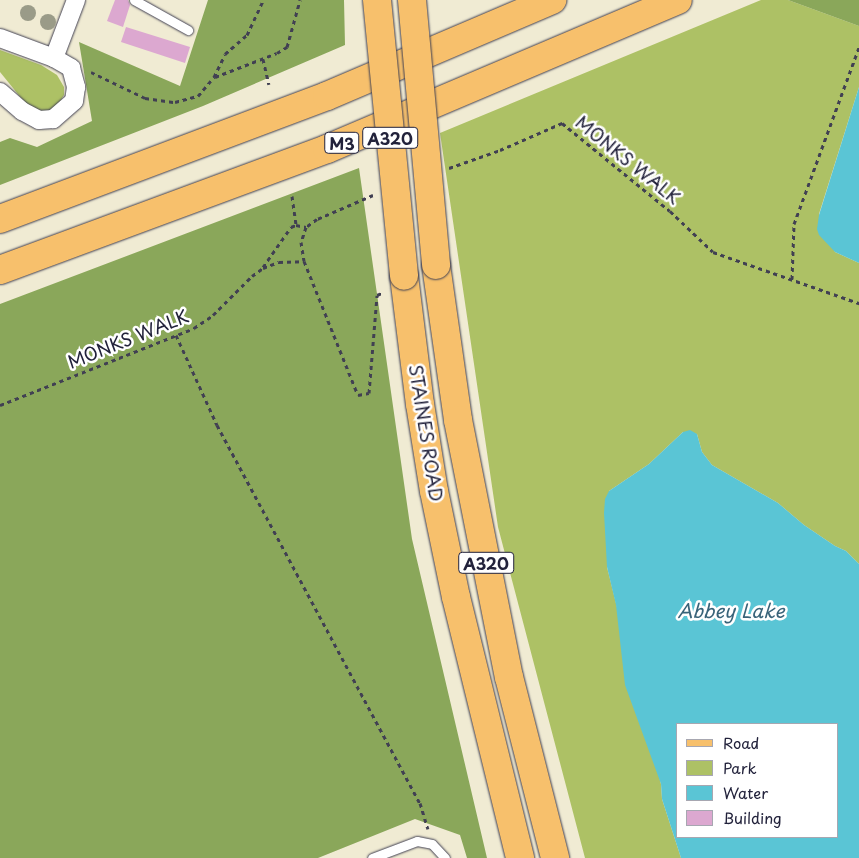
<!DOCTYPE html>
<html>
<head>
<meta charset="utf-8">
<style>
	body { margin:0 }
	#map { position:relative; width:859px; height:858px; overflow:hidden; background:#f0ebd3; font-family:"Playpen Sans",sans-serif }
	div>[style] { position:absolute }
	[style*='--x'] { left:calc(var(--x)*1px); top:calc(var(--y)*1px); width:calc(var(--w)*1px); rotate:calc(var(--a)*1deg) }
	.green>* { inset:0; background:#adc165 }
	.forest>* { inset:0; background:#8aa75a }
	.water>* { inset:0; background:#5ac5d5 }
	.building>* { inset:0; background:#dca8d0 }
	.path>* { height:3px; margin-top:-1.5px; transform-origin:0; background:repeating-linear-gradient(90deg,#414052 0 4px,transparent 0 8px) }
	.roads { filter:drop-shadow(0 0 1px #414052) drop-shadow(0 0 1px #414052) }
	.service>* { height:9px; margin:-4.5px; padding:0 4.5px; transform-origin:4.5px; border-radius:4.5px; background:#fff }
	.minor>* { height:18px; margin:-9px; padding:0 9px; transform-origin:9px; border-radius:9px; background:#fff }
	.primary>* { height:28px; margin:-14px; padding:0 14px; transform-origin:14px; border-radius:14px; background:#f7c06c }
	.motorway>* { height:28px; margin:-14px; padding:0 14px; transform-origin:14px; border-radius:14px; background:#f7c06c }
	.bridges { filter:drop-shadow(0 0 1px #414052) drop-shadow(0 0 1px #414052) }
	.primary-bridge>* { height:28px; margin:-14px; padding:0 14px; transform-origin:14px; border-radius:14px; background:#f7c06c }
	.trees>* { width:16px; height:16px; margin:-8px; border-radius:50%; background:#9a9b88 }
	span { translate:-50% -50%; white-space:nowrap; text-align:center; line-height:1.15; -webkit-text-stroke:5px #fff; paint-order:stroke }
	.shield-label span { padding:1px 4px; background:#fff; border:1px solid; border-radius:4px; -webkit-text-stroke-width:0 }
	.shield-label { font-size:16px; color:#22223b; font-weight:700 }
	.street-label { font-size:18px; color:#22223b }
	.water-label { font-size:19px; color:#386379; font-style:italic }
	.legend { position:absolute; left:676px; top:723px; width:162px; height:115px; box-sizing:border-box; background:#fff; border:1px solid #a7a7b1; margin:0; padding:6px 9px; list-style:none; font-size:15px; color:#22223b }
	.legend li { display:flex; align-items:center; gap:10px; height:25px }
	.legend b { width:25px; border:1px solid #a7a7b1 }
</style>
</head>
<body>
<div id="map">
	<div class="green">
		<i style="clip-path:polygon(761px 0,788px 0,859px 26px,859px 87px,819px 214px,835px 252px,859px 263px,859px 564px,846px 551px,835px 546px,804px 525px,778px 503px,712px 465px,702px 452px,697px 434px,683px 432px,649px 464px,609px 491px,607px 567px,661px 784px,662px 799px,681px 858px,585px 858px,498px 527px,440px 133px)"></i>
		<i style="clip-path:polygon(0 50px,41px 65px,57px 75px,64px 87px,64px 95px,56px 108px,44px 112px,30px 109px,0 72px)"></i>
	</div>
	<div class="forest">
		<i style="clip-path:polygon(208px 0,344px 0,345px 45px,203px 106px,0 185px,0 142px,10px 138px,37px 147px,92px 121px,79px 42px,180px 86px)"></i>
		<i style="clip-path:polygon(788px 0,859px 0,859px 26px)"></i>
		<i style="clip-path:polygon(359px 168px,412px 539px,487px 858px,467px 858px,460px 835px,415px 819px,318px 858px,0 858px,0 304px)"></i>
	</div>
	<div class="water">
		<i style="clip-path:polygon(859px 87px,859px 263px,835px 252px,819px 235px,817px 229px,819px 215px)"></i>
		<i style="clip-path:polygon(evenodd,690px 430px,697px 434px,702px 452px,712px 465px,778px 503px,804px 525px,835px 546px,846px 551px,859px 564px,859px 858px,681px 858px,662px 799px,661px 784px,625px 685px,616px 605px,607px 567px,604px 513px,605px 499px,609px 491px,649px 464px,683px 432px,690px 430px,838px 724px,838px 837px,678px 837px,678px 724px,838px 724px)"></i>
	</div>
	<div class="building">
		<i style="clip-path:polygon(115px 0,128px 0,130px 5px,123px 27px,107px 21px)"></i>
		<i style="clip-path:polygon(126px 27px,190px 47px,185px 63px,121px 42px)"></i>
	</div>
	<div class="path">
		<i style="--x:263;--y:59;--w:26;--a:77"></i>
		<i style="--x:91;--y:72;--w:60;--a:25.7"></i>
		<i style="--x:145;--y:98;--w:30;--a:8"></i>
		<i style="--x:175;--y:102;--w:24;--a:-15"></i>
		<i style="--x:198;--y:96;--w:25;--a:-50"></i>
		<i style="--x:214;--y:77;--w:25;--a:-64"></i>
		<i style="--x:225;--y:54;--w:29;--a:-41"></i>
		<i style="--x:247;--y:35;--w:38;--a:-65"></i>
		<i style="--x:215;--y:77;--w:66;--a:-21.2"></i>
		<i style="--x:277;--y:53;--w:12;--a:-31"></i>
		<i style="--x:287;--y:47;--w:49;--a:-74.5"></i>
		<i style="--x:449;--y:168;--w:54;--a:-19.4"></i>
		<i style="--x:500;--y:150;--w:68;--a:-23.5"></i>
		<i style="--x:562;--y:123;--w:139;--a:39.2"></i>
		<i style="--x:670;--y:211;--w:59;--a:43.6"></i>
		<i style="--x:713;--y:252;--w:155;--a:19.3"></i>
		<i style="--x:373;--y:195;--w:61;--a:156.8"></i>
		<i style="--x:317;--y:219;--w:14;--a:144"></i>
		<i style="--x:306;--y:227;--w:16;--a:108"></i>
		<i style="--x:301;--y:242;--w:19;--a:81"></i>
		<i style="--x:304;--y:261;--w:144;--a:68.1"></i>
		<i style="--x:358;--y:395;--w:11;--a:-10"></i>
		<i style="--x:369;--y:393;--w:98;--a:-85.3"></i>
		<i style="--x:377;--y:295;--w:5;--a:-22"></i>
		<i style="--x:292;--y:196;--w:29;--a:82"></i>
		<i style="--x:263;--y:267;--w:49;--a:-55"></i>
		<i style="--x:291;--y:227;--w:5;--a:-22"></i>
		<i style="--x:296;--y:225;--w:10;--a:11"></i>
		<i style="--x:792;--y:279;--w:55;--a:-87.9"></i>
		<i style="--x:794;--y:224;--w:189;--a:-69.8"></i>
		<i style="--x:176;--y:335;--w:99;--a:65.5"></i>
		<i style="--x:217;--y:425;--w:429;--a:61.8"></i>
		<i style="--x:420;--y:803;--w:27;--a:73"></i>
		<i style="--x:0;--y:405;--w:209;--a:-21.6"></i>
		<i style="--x:194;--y:328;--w:23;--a:-34"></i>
		<i style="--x:213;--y:315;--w:55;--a:-45"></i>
		<i style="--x:252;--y:276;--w:14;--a:-36"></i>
		<i style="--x:263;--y:268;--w:17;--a:-21"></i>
		<i style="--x:279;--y:262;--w:25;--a:-2"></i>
	</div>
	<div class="roads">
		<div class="service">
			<i style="--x:134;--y:0;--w:62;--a:29.1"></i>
			<i style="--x:372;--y:858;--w:48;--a:-20.7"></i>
			<i style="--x:417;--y:841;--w:15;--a:11"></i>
			<i style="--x:432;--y:844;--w:19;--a:47"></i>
		</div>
		<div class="minor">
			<i style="--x:0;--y:38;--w:58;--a:20.3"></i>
			<i style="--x:54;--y:58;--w:20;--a:30"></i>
			<i style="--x:71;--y:68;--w:20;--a:75"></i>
			<i style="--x:76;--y:87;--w:14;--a:98"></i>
			<i style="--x:74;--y:101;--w:28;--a:139"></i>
			<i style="--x:53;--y:119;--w:14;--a:176"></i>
			<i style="--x:39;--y:120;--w:19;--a:-152"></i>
			<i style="--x:22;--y:111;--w:29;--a:-139"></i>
			<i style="--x:54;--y:58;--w:62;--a:-69.2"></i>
		</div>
		<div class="primary">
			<i style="--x:436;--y:265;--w:157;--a:81.9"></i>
			<i style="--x:458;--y:420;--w:262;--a:78.8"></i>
			<i style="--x:509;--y:677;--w:187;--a:75.7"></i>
			<i style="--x:404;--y:276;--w:129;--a:82.9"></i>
			<i style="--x:420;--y:404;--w:88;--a:80.9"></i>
			<i style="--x:434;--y:491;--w:108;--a:78.3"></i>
			<i style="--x:456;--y:597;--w:269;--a:76.2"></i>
		</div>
		<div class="motorway">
			<i style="--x:0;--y:219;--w:349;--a:-20.6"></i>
			<i style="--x:327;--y:96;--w:245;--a:-23.1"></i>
			<i style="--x:0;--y:270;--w:349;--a:-20.3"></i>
			<i style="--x:327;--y:149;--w:381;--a:-23"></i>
		</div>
	</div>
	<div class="bridges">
		<div class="primary-bridge">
			<i style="--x:377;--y:0;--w:277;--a:84.4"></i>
			<i style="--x:412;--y:0;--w:266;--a:84.8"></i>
		</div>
	</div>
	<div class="trees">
		<i style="left:28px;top:13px"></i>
		<i style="left:48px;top:22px"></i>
	</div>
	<div class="shield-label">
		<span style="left:390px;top:138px">A320</span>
		<span style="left:342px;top:143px">M3</span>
		<span style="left:486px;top:563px">A320</span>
	</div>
	<div class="street-label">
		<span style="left:628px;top:160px;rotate:39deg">MONKS WALK</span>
		<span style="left:128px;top:339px;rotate:-22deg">MONKS WALK</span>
		<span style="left:426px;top:433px;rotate:81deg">STAINES ROAD</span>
	</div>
	<div class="water-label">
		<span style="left:731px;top:611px">Abbey Lake</span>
	</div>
	<ul class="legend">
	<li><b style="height:6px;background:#f7c06c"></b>Road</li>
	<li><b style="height:14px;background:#adc165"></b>Park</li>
	<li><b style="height:14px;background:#5ac5d5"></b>Water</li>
	<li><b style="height:14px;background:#dca8d0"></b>Building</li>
	</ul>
</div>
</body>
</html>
